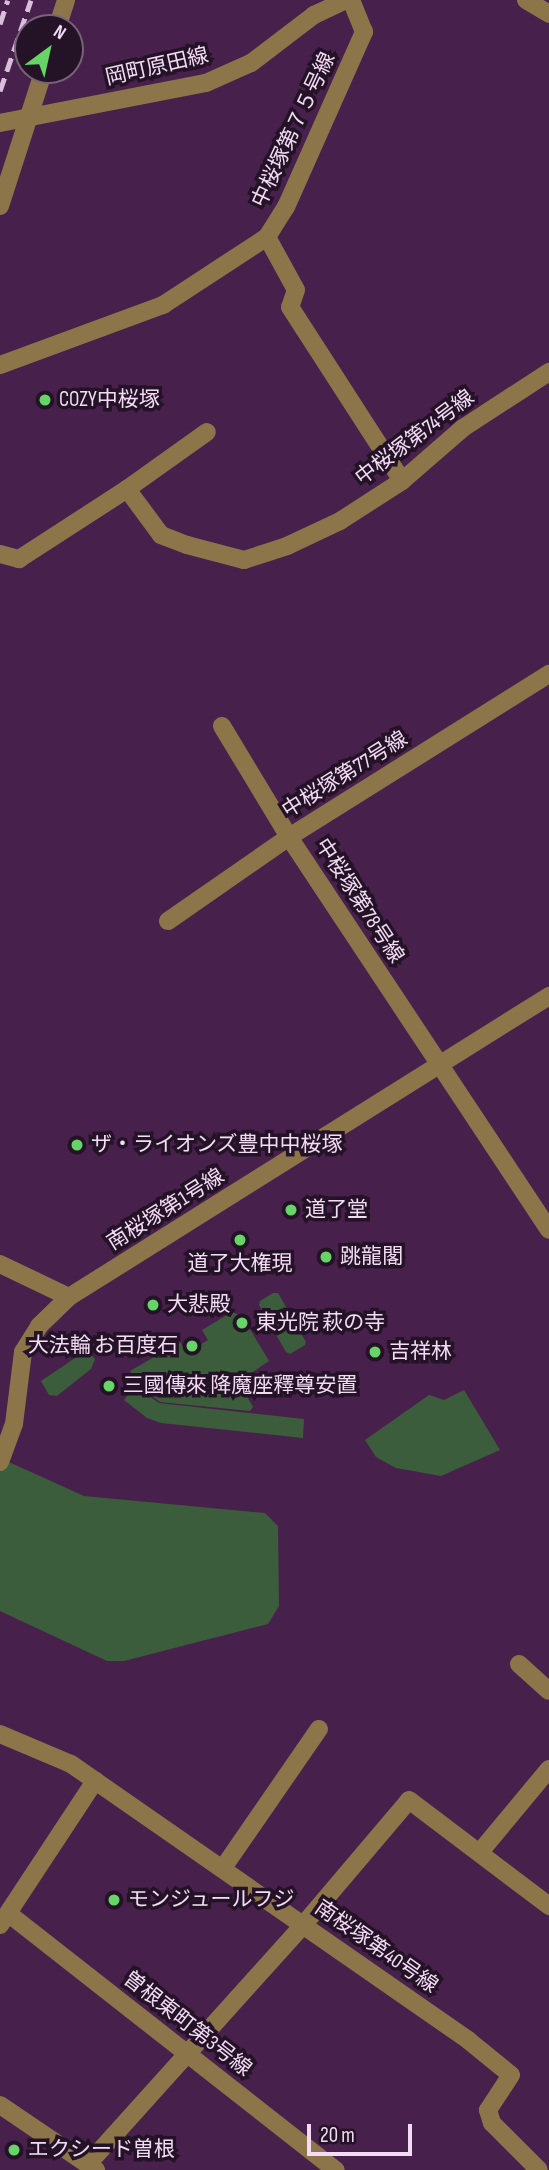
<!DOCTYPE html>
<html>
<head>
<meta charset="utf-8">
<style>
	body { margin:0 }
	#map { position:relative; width:549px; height:2170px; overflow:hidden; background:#47214c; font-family:"Sofia Sans Condensed","Noto Sans JP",sans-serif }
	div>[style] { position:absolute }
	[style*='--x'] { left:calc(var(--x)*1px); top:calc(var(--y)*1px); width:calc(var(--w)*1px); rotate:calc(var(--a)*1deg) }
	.green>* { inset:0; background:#3c5d3b }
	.minor>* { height:18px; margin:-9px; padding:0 9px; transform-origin:9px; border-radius:9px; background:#8c7649 }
	.rail>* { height:5px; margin-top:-2.5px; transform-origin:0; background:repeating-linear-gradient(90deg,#d8bedb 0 14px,transparent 0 21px) }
	.dots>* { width:19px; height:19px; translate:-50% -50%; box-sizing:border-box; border:4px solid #241326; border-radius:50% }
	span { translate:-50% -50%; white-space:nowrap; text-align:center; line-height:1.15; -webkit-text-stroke:7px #241326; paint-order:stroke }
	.street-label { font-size:21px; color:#f3dbf5 }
	.poi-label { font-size:21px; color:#f3dbf5 }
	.left { translate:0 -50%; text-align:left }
	.right { translate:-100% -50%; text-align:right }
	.north { position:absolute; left:14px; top:14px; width:70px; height:70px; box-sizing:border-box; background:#241326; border:2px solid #776379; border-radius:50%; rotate:33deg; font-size:19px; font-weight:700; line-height:28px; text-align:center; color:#f3dbf5 }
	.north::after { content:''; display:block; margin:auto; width:24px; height:32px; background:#66d466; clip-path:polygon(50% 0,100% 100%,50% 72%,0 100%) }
	.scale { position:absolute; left:307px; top:2124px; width:105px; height:32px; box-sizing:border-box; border:4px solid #f3dbf5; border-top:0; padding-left:9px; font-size:21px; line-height:24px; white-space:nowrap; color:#f3dbf5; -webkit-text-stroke:5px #241326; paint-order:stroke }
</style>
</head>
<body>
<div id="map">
	<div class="green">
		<i style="clip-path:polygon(273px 1293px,278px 1293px,306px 1342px,305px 1345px,290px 1354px,286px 1352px,259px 1305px,260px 1301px)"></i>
		<i style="clip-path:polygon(232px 1312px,242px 1316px,269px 1361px,241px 1380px,240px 1384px,253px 1407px,250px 1411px,160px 1402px,137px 1385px,130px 1371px,180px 1342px,187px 1353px,208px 1340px,202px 1330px)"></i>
		<i style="clip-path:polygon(87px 1350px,95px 1359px,91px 1369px,57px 1396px,49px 1395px,41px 1381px)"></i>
		<i style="clip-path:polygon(135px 1386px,159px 1403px,304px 1419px,303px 1438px,161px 1423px,147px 1418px,124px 1400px)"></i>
		<i style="clip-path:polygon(464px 1390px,500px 1450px,441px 1476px,396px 1468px,376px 1457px,365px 1440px,429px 1395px,444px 1400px)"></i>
		<i style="clip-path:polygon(0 1458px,84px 1496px,265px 1513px,278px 1526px,279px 1606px,268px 1624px,124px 1661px,107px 1661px,0 1611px)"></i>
	</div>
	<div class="minor">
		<i style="--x:526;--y:0;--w:27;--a:31"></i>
		<i style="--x:57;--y:28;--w:29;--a:-72"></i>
		<i style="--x:0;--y:123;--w:210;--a:-11"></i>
		<i style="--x:206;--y:83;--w:49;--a:-24"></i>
		<i style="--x:251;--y:63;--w:79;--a:-37.3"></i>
		<i style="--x:314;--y:15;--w:35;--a:-25"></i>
		<i style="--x:0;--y:206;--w:143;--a:-72.1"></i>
		<i style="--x:267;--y:237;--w:60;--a:61.3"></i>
		<i style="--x:296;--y:290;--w:18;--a:109"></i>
		<i style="--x:290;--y:307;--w:207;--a:57.2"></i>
		<i style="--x:0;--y:365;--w:174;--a:-20.2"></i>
		<i style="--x:163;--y:305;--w:124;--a:-33.2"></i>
		<i style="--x:267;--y:237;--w:36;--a:-58"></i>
		<i style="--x:286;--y:207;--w:192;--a:-66"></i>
		<i style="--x:364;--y:32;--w:35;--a:-112"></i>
		<i style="--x:127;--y:489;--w:98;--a:-35.5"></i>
		<i style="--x:0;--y:554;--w:20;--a:15"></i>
		<i style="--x:19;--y:559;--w:129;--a:-32.9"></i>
		<i style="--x:127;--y:489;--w:57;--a:53.5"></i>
		<i style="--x:161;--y:535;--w:28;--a:21"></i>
		<i style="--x:187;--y:545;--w:59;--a:14.7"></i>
		<i style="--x:244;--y:560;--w:45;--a:-18"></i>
		<i style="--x:287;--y:546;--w:59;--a:-25.3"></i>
		<i style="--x:340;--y:521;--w:74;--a:-32.8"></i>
		<i style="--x:402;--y:481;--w:81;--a:-41"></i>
		<i style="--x:463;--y:428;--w:103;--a:-33.1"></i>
		<i style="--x:222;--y:726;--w:130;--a:58.9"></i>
		<i style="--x:289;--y:837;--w:471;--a:56.5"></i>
		<i style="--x:168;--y:921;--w:147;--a:-34.8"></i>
		<i style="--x:289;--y:837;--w:307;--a:-32.1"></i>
		<i style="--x:0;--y:1264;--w:76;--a:25.6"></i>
		<i style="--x:0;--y:1462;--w:40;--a:-69.8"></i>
		<i style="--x:14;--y:1424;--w:73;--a:-82.9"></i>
		<i style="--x:23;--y:1352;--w:31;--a:-58"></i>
		<i style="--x:39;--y:1326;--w:42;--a:-44"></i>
		<i style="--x:69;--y:1297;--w:567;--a:-32.09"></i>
		<i style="--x:519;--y:1664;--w:40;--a:42"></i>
		<i style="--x:0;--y:1734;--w:77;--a:22.9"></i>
		<i style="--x:71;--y:1764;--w:484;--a:34.8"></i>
		<i style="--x:468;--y:2040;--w:55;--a:39.1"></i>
		<i style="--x:511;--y:2075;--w:42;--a:123.3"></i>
		<i style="--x:488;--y:2110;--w:14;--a:73"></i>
		<i style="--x:492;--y:2123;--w:66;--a:45"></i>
		<i style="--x:480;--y:1852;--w:108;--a:-50.3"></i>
		<i style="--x:223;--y:1868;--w:169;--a:-55.4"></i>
		<i style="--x:9;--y:1914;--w:415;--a:38.1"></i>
		<i style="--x:0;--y:1925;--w:173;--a:-56.6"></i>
		<i style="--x:0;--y:2105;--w:116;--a:34.1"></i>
		<i style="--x:88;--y:2164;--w:323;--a:-48"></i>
		<i style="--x:304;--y:1924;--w:162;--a:-49.7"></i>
		<i style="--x:409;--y:1800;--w:176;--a:37.1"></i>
	</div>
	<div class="rail">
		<i style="--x:0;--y:24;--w:25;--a:-72"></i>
		<i style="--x:0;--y:91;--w:96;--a:-71.2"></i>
	</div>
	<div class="dots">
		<i style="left:45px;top:400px;background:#66d466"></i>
		<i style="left:77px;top:1145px;background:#66d466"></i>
		<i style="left:291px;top:1210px;background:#66d466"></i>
		<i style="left:240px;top:1240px;background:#66d466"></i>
		<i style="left:326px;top:1257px;background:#66d466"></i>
		<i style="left:153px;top:1305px;background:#66d466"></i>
		<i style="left:242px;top:1323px;background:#66d466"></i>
		<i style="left:192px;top:1346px;background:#66d466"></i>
		<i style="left:375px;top:1352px;background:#66d466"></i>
		<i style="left:109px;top:1386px;background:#66d466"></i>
		<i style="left:114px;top:1900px;background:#66d466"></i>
		<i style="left:14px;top:2150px;background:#66d466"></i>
	</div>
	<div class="street-label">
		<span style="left:157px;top:67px;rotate:-13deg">岡町原田線</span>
		<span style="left:294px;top:130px;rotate:-65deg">中桜塚第７５号線</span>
		<span style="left:415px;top:438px;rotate:-37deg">中桜塚第74号線</span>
		<span style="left:345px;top:775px;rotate:-32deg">中桜塚第77号線</span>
		<span style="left:359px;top:901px;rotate:57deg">中桜塚第78号線</span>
		<span style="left:166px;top:1210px;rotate:-32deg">南桜塚第1号線</span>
		<span style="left:376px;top:1947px;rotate:35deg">南桜塚第40号線</span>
		<span style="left:187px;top:2024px;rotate:38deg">曽根東町第3号線</span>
	</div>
	<div class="poi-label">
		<span class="left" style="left:59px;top:400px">COZY中桜塚</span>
		<span class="left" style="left:91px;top:1145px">ザ・ライオンズ豊中中桜塚</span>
		<span class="left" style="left:305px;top:1210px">道了堂</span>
		<span class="left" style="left:340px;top:1257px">跳龍閣</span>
		<span style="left:240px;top:1264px">道了大権現</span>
		<span class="left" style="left:167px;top:1305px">大悲殿</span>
		<span class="left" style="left:256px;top:1323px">東光院 萩の寺</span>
		<span class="right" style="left:178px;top:1346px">大法輪 お百度石</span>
		<span class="left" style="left:389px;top:1352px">吉祥林</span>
		<span class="left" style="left:123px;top:1386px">三國傳來 降魔座釋尊安置</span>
		<span class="left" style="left:128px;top:1900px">モンジュールフジ</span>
		<span class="left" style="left:28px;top:2150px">エクシード曽根</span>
	</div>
	<div class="north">N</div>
	<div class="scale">20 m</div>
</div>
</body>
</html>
